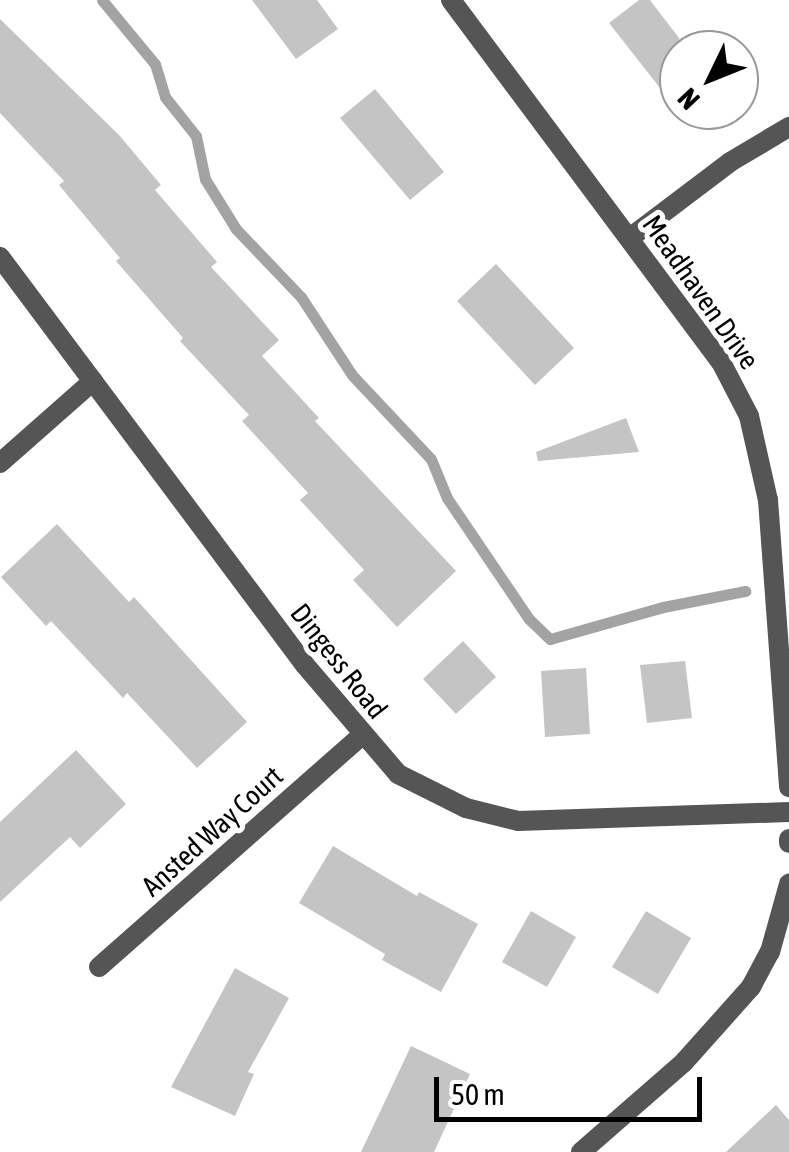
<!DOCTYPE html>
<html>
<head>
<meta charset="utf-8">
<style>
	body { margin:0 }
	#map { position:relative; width:789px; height:1152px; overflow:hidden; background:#fff; font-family:"Asap Condensed",sans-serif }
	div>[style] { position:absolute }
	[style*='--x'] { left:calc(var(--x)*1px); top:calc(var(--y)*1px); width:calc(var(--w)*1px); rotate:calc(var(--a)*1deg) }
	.stream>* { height:11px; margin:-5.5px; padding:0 5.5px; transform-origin:5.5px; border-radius:5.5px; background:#a3a3a3 }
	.building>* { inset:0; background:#c4c4c4 }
	.minor>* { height:20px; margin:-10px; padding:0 10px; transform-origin:10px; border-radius:10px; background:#555 }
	span { translate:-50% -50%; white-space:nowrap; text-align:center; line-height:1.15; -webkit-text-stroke:10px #fff; paint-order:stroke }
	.street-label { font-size:28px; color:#000 }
	.north { position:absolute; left:659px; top:30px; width:100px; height:100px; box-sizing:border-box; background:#fff; border:2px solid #999; border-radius:50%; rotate:227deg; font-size:28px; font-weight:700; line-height:40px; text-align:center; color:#000 }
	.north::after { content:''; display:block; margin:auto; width:35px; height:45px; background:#000; clip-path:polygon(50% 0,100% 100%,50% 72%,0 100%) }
	.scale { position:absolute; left:434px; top:1077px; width:268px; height:45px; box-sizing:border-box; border:5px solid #000; border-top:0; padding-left:12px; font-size:30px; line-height:35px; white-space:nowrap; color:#000; -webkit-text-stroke:8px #fff; paint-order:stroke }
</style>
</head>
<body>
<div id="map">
	<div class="stream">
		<i style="--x:102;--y:0;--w:83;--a:50.4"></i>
		<i style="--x:155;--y:64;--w:34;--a:73"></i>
		<i style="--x:165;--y:97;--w:50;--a:51.5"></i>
		<i style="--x:196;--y:136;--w:44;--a:78.2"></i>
		<i style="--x:205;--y:179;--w:59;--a:58.2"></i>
		<i style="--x:236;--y:229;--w:94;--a:46.3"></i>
		<i style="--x:301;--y:297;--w:93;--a:56.8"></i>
		<i style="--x:352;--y:375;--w:115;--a:46.8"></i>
		<i style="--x:431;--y:459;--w:42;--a:67.7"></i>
		<i style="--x:447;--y:498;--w:146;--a:55.9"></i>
		<i style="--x:529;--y:619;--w:29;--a:44"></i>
		<i style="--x:550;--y:639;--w:117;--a:-15.8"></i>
		<i style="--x:663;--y:607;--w:84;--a:-11"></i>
	</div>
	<div class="building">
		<i style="clip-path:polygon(252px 0,317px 0,338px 29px,296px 59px)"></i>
		<i style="clip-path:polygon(639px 0,650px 0,679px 38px,679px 73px,660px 88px,609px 23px)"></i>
		<i style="clip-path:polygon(0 19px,119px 135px,161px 185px,155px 190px,217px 262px,211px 267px,279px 340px,262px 356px,319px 418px,315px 421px,456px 571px,397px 627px,353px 580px,364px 570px,300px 500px,308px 493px,242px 421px,249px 415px,180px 341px,183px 338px,116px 261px,120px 258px,59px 185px,64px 181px,0 113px)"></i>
		<i style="clip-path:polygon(375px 89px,444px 172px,410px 200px,340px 118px)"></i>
		<i style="clip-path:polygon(496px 264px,574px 348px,535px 385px,457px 301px)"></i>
		<i style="clip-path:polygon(626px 418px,639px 452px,538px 461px,536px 452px)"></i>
		<i style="clip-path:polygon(57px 524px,129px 602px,134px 597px,247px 722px,197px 768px,127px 693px,123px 698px,51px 621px,46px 626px,1px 577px)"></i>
		<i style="clip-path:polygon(463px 641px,496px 677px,456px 714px,423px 679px)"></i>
		<i style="clip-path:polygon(685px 661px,692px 718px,647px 723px,640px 665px)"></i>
		<i style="clip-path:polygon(586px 668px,590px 734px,545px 737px,541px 671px)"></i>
		<i style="clip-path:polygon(76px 750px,126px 804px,80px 848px,70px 837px,0 902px,0 822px)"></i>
		<i style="clip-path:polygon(333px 846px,417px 896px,419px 892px,478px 924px,441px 992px,382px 960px,385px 954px,299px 903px)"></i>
		<i style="clip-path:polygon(531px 911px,576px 937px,547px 987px,502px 962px)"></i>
		<i style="clip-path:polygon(646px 911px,691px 938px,658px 994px,612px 967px)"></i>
		<i style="clip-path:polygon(235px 968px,289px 998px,248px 1072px,254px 1074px,235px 1116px,171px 1087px)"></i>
		<i style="clip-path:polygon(411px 1046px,470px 1074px,434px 1152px,361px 1152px)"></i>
		<i style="clip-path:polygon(776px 1105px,789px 1120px,789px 1152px,726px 1152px)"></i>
	</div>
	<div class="minor">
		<i style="--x:451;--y:0;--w:452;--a:53.3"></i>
		<i style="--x:721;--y:362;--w:61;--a:62.6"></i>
		<i style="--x:749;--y:416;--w:86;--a:77.3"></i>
		<i style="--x:768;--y:500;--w:288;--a:85.8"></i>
		<i style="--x:631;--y:237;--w:124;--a:-37.1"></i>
		<i style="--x:730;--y:162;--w:69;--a:-30.7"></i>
		<i style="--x:0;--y:257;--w:509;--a:53.22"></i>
		<i style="--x:305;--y:665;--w:143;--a:49.5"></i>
		<i style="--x:398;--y:774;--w:76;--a:26.6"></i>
		<i style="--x:466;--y:808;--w:54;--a:14"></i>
		<i style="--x:518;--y:821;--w:271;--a:-1.9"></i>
		<i style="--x:0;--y:463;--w:124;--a:-41.4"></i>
		<i style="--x:789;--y:839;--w:4;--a:90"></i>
		<i style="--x:99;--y:967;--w:351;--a:-41.4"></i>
		<i style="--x:581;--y:1152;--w:137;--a:-41.1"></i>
		<i style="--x:684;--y:1062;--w:101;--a:-48.2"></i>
		<i style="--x:751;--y:987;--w:40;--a:-62"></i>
		<i style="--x:770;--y:952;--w:71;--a:-74.4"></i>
	</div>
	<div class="street-label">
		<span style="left:701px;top:292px;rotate:55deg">Meadhaven Drive</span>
		<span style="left:339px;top:661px;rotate:52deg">Dingess Road</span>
		<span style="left:212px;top:831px;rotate:-42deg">Ansted Way Court</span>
	</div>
	<div class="north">N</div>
	<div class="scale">50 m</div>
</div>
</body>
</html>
